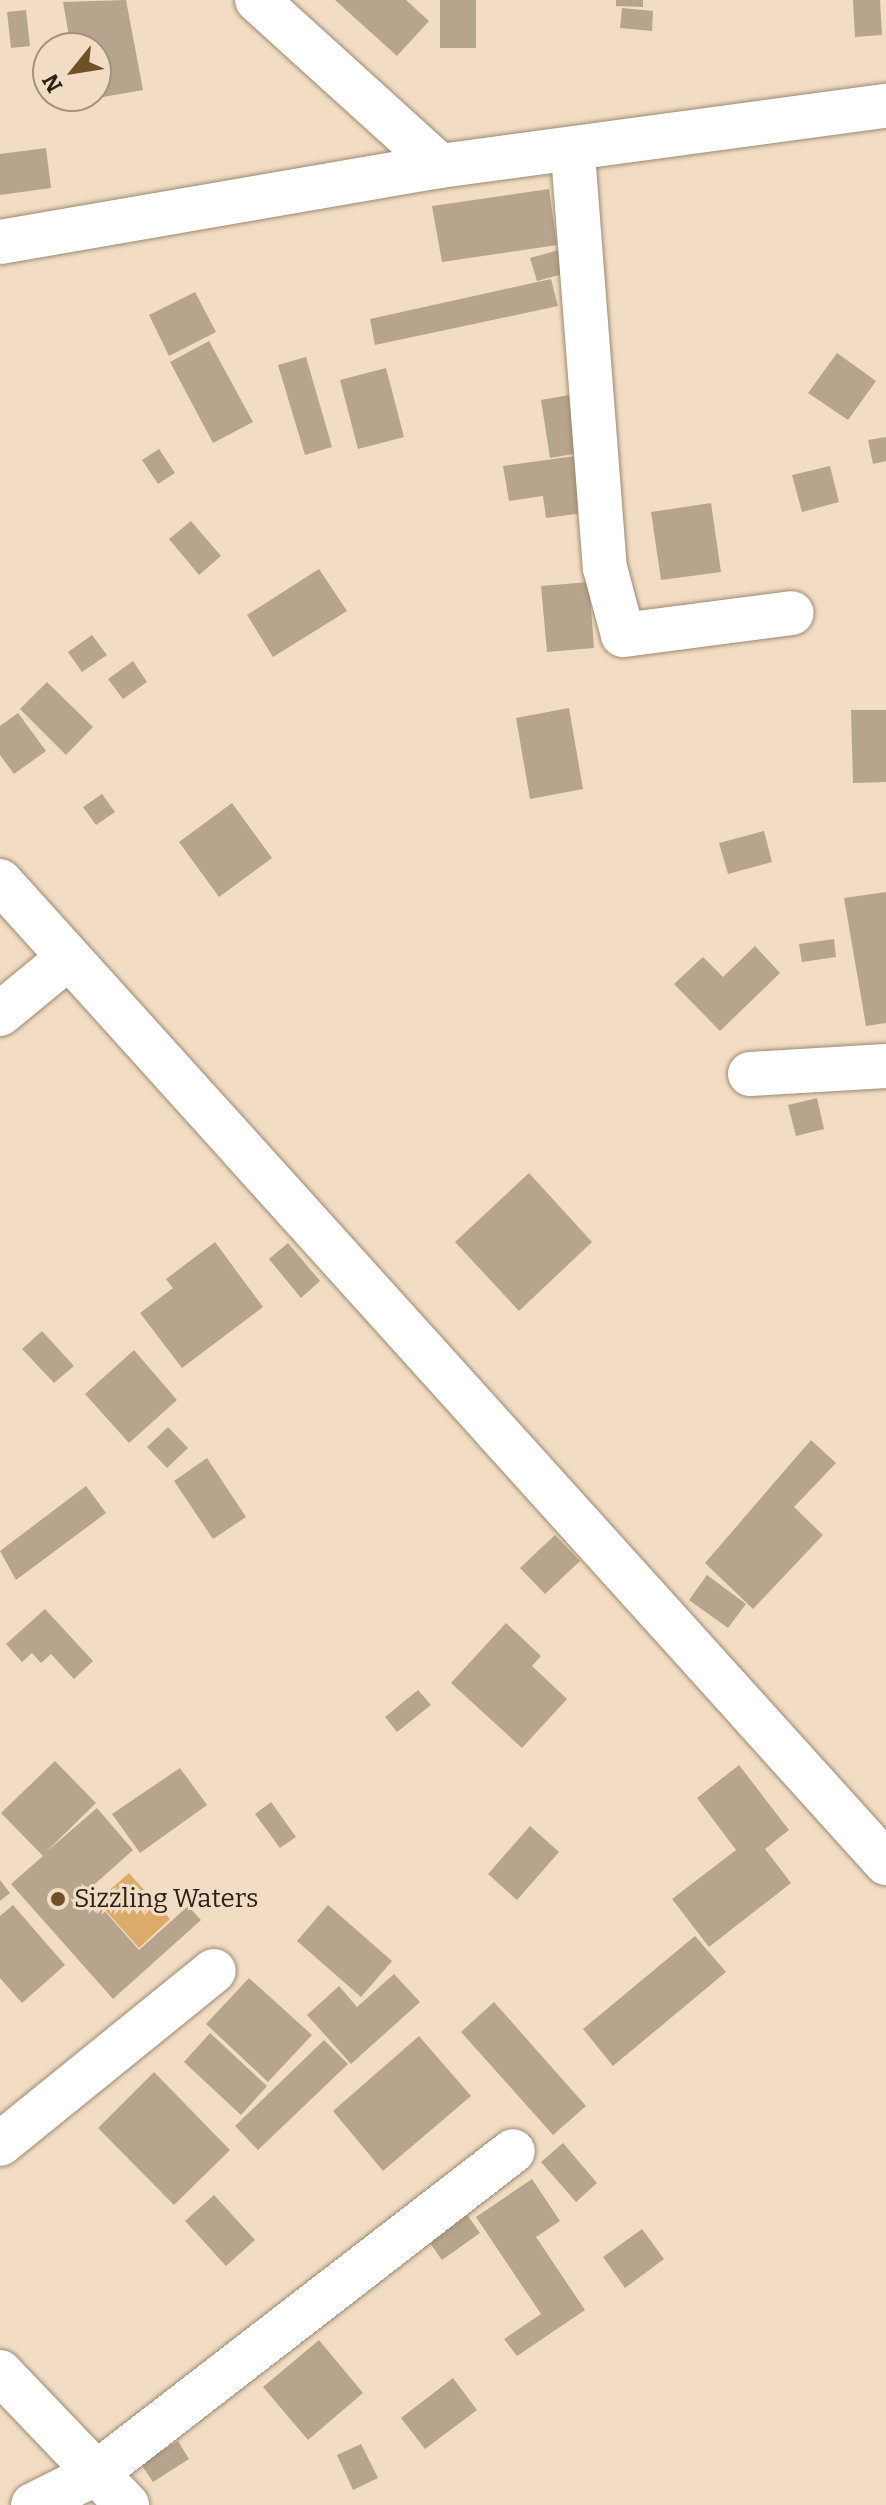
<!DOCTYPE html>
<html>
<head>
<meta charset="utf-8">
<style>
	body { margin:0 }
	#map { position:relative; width:886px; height:2505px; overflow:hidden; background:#f2ddc4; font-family:Bitter,serif }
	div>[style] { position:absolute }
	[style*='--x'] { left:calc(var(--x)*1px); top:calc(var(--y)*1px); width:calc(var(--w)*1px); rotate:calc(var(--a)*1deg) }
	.water>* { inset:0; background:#dcaa6a }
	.building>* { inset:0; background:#b7a48c }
	.roads { filter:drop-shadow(0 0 2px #9c8972) drop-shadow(0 0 2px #9c8972) }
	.minor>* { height:44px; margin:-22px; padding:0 22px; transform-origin:22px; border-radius:22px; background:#fff }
	.dots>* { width:22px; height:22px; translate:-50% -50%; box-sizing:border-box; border:4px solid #f2ddc4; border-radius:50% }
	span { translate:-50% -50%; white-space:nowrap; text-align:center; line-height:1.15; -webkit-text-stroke:6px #f2ddc4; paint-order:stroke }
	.poi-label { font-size:26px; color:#2a2219 }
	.left { translate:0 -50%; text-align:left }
	.north { position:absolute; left:32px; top:32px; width:80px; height:80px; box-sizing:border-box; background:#f2ddc4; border:2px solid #a29280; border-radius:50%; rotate:240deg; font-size:22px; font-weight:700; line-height:32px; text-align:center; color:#2a2219 }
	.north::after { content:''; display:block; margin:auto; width:28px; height:36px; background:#705026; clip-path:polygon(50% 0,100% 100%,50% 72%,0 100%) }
</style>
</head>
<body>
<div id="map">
	<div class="water">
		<i style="clip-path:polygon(129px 1873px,170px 1919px,139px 1948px,97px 1901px)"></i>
	</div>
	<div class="building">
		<i style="clip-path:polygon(126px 0,143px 90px,80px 101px,96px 96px,96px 48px,71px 48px,63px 2px)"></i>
		<i style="clip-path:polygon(335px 0,406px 0,429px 21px,397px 56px)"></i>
		<i style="clip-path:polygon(440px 0,476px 0,476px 48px,440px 48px)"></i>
		<i style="clip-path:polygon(616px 0,643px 0,643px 7px,616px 6px)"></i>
		<i style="clip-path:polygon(853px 0,880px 0,882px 35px,855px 37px)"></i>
		<i style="clip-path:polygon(622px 8px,653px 11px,652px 31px,620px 28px)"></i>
		<i style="clip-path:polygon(26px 10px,30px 46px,11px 48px,7px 12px)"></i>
		<i style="clip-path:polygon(46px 148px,51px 188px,0 195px,0 154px)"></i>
		<i style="clip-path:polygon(549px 189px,557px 245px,442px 262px,432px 206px)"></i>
		<i style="clip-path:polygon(559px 250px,566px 273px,537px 281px,530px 258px)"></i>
		<i style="clip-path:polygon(551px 279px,558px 306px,375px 345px,370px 319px)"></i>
		<i style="clip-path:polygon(195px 292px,216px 332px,169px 356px,149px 315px)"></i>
		<i style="clip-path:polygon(209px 341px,253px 422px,213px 443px,170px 362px)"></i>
		<i style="clip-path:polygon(837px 353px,876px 381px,848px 420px,808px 393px)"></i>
		<i style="clip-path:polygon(306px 357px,332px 447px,305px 455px,278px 365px)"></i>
		<i style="clip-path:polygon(386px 368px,404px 437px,358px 449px,340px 380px)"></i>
		<i style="clip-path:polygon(569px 395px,579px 453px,550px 458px,541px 400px)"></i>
		<i style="clip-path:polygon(886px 437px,886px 461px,873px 464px,868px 440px)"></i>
		<i style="clip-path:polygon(159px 449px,175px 473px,158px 484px,142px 460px)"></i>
		<i style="clip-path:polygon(575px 456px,583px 513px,546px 518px,543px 496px,509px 501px,503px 466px)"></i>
		<i style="clip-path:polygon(830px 466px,839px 502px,802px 512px,792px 475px)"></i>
		<i style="clip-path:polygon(711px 503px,721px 572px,661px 580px,651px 512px)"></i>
		<i style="clip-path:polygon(191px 521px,221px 556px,199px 575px,169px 539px)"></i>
		<i style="clip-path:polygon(319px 569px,347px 611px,273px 657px,247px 615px)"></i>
		<i style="clip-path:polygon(589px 582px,594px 648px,547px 652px,541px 586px)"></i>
		<i style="clip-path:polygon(92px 635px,107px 655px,82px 672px,68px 652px)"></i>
		<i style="clip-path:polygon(133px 661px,147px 682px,123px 699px,108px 679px)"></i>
		<i style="clip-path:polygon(47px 682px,93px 727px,66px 755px,20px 709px)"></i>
		<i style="clip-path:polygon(569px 708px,583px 789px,530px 799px,516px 718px)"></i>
		<i style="clip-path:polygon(851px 710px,886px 710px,886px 782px,853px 783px)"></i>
		<i style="clip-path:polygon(18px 713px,46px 751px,14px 774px,0 755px,0 726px)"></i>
		<i style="clip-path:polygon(102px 794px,115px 812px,96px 825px,83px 807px)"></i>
		<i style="clip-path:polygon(232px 803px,272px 858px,219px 897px,179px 842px)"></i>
		<i style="clip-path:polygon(764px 831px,772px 862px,728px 874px,719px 843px)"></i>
		<i style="clip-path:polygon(886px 892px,886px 1023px,866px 1026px,844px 898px)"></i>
		<i style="clip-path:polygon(834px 939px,836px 957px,802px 962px,799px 944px)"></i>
		<i style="clip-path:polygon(755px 946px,780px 973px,720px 1031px,674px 984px,703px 957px,723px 977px)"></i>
		<i style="clip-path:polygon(817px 1098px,824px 1129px,796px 1136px,788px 1105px)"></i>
		<i style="clip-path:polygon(529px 1173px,592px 1242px,519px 1311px,455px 1242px)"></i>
		<i style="clip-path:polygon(215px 1242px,263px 1307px,182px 1368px,140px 1313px,173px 1288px,166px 1279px)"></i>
		<i style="clip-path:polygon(288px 1243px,320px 1281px,301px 1298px,269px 1259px)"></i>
		<i style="clip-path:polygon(42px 1331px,74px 1366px,54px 1383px,22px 1349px)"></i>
		<i style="clip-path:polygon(134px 1350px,177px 1400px,129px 1443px,85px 1394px)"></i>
		<i style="clip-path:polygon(168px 1427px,188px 1448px,167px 1468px,147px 1447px)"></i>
		<i style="clip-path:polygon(811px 1440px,836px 1463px,794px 1507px,823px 1535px,753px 1609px,705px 1563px)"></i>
		<i style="clip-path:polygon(207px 1458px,246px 1517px,213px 1539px,174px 1481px)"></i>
		<i style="clip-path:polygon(86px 1486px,106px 1513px,16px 1580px,0 1551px)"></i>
		<i style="clip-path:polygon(555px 1535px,580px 1561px,545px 1594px,520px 1568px)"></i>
		<i style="clip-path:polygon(707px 1575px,746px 1604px,728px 1628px,689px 1600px)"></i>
		<i style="clip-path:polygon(45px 1609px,93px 1661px,74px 1679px,51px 1654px,41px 1663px,32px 1653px,22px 1662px,6px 1644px)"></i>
		<i style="clip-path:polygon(506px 1623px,541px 1656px,532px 1666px,567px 1699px,522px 1748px,451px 1683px)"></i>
		<i style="clip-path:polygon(418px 1690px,431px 1705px,397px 1732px,385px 1717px)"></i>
		<i style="clip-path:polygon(55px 1761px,96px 1803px,45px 1853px,97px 1808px,133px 1850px,87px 1891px,139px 1950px,188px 1906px,201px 1920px,113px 1999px,11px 1884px,43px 1856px,1px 1813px)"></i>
		<i style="clip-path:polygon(739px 1765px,789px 1830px,765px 1849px,791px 1883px,709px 1947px,672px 1899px,736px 1850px,697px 1798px)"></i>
		<i style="clip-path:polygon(180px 1768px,207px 1805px,140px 1853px,112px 1814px)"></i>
		<i style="clip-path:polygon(271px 1802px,296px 1837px,280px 1848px,255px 1814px)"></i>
		<i style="clip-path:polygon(530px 1826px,559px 1852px,517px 1900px,488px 1874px)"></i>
		<i style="clip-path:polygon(0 1880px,10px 1893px,0 1901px)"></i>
		<i style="clip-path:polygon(13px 1905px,65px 1965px,22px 2003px,0 1978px,0 1916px)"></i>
		<i style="clip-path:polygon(328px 1905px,392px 1961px,361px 1997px,297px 1941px)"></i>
		<i style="clip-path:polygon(695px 1936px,726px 1972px,613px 2066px,583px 2029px)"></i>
		<i style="clip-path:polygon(394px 1974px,420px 2002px,351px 2064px,307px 2015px,339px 1986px,357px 2007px)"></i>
		<i style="clip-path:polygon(249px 1978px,312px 2035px,268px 2082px,206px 2024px)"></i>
		<i style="clip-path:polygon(494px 2002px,586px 2106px,553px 2135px,461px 2032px)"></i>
		<i style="clip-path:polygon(210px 2033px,267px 2086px,241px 2115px,184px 2062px)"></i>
		<i style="clip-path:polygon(419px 2036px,471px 2096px,383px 2171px,333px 2111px)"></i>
		<i style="clip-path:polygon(324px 2040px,348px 2064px,258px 2150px,235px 2126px)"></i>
		<i style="clip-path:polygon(154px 2072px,230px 2150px,174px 2205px,98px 2128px)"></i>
		<i style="clip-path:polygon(563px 2143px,597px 2183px,576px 2202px,541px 2162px)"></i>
		<i style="clip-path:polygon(532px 2179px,560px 2221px,536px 2237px,585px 2310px,517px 2356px,504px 2339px,541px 2314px,476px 2217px)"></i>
		<i style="clip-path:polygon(214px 2195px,255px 2240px,226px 2266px,185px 2221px)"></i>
		<i style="clip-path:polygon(463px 2209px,480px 2233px,442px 2260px,425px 2236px)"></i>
		<i style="clip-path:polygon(642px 2229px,664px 2259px,625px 2288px,603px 2257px)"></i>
		<i style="clip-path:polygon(319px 2340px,363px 2393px,308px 2440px,263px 2387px)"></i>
		<i style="clip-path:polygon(453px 2378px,477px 2410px,425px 2449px,401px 2418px)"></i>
		<i style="clip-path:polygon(178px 2441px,189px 2459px,153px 2482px,141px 2464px)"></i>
		<i style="clip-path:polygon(361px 2444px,378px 2478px,353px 2490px,337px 2455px)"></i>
	</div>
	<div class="roads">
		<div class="minor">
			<i style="--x:257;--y:0;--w:247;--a:42.2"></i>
			<i style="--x:573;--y:154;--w:415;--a:85.6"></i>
			<i style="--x:605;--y:568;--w:69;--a:75"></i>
			<i style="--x:623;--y:635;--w:170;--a:-7.4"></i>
			<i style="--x:0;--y:242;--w:447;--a:-9.8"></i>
			<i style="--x:440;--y:166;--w:450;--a:-7.7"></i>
			<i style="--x:0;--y:881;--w:1323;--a:47.94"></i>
			<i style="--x:0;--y:1014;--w:87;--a:-39.4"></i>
			<i style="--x:750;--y:1074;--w:136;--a:-3.4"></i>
			<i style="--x:0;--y:2144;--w:275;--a:-39"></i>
			<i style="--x:0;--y:2372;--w:184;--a:46.3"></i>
			<i style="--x:33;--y:2505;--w:69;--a:-26.6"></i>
			<i style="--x:95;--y:2474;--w:528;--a:-37.69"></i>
		</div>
	</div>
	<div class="dots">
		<i style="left:58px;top:1899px;background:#705026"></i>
	</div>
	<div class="poi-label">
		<span class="left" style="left:74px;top:1899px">Sizzling Waters</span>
	</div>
	<div class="north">N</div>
</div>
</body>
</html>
